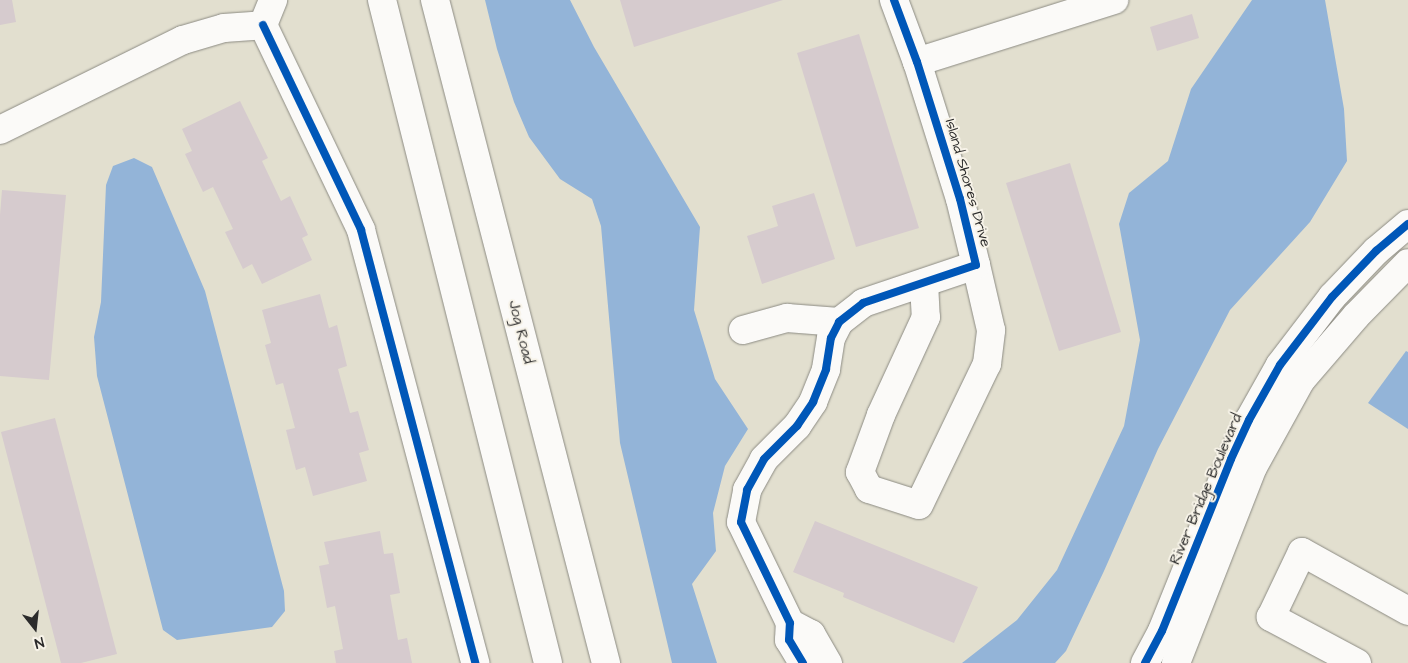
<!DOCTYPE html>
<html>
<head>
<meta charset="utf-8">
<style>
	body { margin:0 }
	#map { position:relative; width:1408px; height:663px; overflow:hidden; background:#e2dfcf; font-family:"Architects Daughter",sans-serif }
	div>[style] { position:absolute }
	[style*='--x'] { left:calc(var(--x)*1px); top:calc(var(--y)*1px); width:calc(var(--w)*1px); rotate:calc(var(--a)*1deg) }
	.water>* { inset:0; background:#93b4d8 }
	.building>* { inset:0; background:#d6cbce }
	.roads { filter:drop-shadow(0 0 1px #8c8b83) drop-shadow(0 0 1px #8c8b83) }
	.minor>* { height:28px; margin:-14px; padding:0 14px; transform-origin:14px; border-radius:14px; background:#fbfaf8 }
	.major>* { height:28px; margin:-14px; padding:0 14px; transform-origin:14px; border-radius:14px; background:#fbfaf8 }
	.cycleway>* { height:8px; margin:-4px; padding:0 4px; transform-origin:4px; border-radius:4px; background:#0057b8 }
	span { translate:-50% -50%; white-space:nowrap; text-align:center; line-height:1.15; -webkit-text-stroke:4px #f7f3e8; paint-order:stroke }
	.street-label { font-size:15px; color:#2b2b2b }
	.north { position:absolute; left:10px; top:603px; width:50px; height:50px; -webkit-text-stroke:4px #f7f3e8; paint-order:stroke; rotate:164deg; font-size:14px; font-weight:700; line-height:20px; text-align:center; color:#2b2b2b }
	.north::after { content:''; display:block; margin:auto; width:18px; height:22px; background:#2b2b2b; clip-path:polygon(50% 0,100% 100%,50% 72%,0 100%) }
</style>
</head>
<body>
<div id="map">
	<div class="water">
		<i style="clip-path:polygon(485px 0,570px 0,594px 47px,700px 227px,694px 310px,715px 379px,748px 429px,725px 466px,713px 513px,716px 551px,692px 584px,717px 663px,672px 663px,620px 443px,601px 226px,592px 199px,560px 179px,529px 137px,514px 102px,497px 49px)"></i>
		<i style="clip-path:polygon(1252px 0,1325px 0,1344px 109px,1347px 161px,1310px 222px,1230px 310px,1158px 449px,1104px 571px,1066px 651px,1055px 663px,962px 663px,1017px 620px,1057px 570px,1124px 426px,1140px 340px,1119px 224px,1129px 193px,1168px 161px,1191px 89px)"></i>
		<i style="clip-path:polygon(134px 158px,152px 167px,205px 291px,284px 591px,285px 611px,272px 627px,177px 640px,163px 630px,97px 376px,94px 337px,101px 302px,106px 185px,113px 166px)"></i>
		<i style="clip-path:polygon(1406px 351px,1408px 352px,1408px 429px,1368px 403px)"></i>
	</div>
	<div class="building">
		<i style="clip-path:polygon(0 0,12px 0,16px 22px,0 25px)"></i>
		<i style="clip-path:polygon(620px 0,783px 0,634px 47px)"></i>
		<i style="clip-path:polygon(1192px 14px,1199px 38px,1157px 51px,1150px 27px)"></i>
		<i style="clip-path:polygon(859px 34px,919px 228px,856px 247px,797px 53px)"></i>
		<i style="clip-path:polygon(240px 101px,268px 158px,262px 161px,281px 201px,290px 196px,308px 235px,302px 238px,312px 260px,262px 284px,252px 264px,243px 269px,225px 232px,233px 229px,213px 187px,203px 192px,185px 154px,192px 151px,182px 129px)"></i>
		<i style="clip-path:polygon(1070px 163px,1121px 332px,1059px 351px,1006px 183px)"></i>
		<i style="clip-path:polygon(2px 190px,66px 195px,49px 380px,0 376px,0 215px)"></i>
		<i style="clip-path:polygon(814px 193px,835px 259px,762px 284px,747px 236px,778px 226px,772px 206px)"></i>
		<i style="clip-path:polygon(320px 294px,329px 328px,337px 325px,347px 366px,338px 369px,350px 413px,358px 411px,369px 450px,359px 453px,367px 481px,313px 496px,305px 467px,296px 470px,286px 430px,295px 428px,283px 383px,276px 385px,265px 345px,271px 343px,262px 310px)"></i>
		<i style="clip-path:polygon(55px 418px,117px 654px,81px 663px,61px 663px,1px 432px)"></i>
		<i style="clip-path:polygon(815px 521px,978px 587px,954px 643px,843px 597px,844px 593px,793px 572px)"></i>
		<i style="clip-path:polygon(380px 531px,384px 554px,393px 553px,400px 593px,390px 595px,398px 640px,407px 638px,412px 663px,336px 663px,334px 651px,343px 649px,335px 606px,327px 608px,319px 566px,329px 564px,324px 542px)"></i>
	</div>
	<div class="roads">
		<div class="minor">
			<i style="--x:263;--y:25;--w:227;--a:64.4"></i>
			<i style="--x:361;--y:230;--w:448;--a:75.2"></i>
			<i style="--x:917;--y:62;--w:207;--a:-17.5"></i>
			<i style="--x:0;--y:130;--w:204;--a:-26.2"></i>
			<i style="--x:183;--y:40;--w:43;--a:-16.3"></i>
			<i style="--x:224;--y:28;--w:39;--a:-4"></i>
			<i style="--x:263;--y:25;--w:27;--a:-68"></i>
			<i style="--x:924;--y:283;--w:34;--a:87"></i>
			<i style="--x:926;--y:317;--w:108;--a:114.7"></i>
			<i style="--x:881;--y:415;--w:61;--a:110.2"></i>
			<i style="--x:860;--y:472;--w:19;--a:62"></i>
			<i style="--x:869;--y:489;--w:52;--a:17.7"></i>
			<i style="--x:919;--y:505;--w:157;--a:-64.3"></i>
			<i style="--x:987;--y:364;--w:34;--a:-83"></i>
			<i style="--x:991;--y:330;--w:67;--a:-103"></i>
			<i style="--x:743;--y:330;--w:46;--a:-15.3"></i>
			<i style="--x:787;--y:318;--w:52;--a:4.4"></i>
			<i style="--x:790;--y:623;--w:24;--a:28"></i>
			<i style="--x:811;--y:634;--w:34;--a:60"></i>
			<i style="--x:803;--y:663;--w:27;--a:-121"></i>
			<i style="--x:789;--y:640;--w:17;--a:-87"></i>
			<i style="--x:790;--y:623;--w:112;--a:-115.9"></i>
			<i style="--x:741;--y:522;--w:33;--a:-79"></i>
			<i style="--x:747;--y:490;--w:35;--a:-61"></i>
			<i style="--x:764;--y:459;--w:47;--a:-45"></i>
			<i style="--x:797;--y:426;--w:29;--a:-56"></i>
			<i style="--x:813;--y:402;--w:35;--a:-68"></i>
			<i style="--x:826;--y:369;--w:31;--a:-81"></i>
			<i style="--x:831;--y:338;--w:18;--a:-63"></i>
			<i style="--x:839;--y:322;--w:31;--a:-38"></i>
			<i style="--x:863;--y:303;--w:119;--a:-18.6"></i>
			<i style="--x:976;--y:265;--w:68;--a:-103.6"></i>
			<i style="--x:960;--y:199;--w:144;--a:-107.4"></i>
			<i style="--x:917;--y:62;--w:66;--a:-110.4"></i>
			<i style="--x:1145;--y:663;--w:36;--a:-62"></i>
			<i style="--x:1162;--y:631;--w:185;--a:-68.1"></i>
			<i style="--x:1231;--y:459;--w:43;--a:-65.2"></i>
			<i style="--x:1249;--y:420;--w:63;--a:-60.6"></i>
			<i style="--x:1280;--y:365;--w:86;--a:-52.6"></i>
			<i style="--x:1332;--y:297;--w:64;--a:-46.3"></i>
			<i style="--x:1376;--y:251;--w:42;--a:-40.2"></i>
			<i style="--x:1176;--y:663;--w:211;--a:-68.6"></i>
			<i style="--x:1253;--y:467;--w:99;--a:-61.1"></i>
			<i style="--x:1301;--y:380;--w:84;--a:-49.3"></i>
			<i style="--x:1356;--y:316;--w:74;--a:-45.5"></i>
			<i style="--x:1357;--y:663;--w:98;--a:-151.9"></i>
			<i style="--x:1271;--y:617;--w:72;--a:-64.5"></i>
			<i style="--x:1302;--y:552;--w:121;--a:29.1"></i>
		</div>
		<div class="major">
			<i style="--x:382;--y:0;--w:683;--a:75.94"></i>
			<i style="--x:435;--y:0;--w:685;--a:75.54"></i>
		</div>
	</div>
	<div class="cycleway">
		<i style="--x:263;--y:25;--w:227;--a:64.4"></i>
		<i style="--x:361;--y:230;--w:448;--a:75.2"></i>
		<i style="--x:803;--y:663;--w:27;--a:-121"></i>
		<i style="--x:789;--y:640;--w:17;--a:-87"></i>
		<i style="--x:790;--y:623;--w:112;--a:-115.9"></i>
		<i style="--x:741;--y:522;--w:33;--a:-79"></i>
		<i style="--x:747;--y:490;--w:35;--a:-61"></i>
		<i style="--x:764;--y:459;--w:47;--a:-45"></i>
		<i style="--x:797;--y:426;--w:29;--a:-56"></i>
		<i style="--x:813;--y:402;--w:35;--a:-68"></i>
		<i style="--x:826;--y:369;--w:31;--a:-81"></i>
		<i style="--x:831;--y:338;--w:18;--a:-63"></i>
		<i style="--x:839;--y:322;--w:31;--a:-38"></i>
		<i style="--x:863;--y:303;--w:119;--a:-18.6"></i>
		<i style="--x:976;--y:265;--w:68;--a:-103.6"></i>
		<i style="--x:960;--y:199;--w:144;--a:-107.4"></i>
		<i style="--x:917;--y:62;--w:66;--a:-110.4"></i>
		<i style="--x:1145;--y:663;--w:36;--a:-62"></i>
		<i style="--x:1162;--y:631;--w:185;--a:-68.1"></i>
		<i style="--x:1231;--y:459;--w:43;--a:-65.2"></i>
		<i style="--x:1249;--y:420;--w:63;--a:-60.6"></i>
		<i style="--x:1280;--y:365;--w:86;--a:-52.6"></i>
		<i style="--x:1332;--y:297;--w:64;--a:-46.3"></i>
		<i style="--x:1376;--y:251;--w:42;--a:-40.2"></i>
	</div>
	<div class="street-label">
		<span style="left:968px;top:183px;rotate:74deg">Island Shores Drive</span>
		<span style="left:521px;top:332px;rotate:76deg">Jog Road</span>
		<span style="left:1206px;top:489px;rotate:-67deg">River Bridge Boulevard</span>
	</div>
	<div class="north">N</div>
</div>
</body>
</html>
